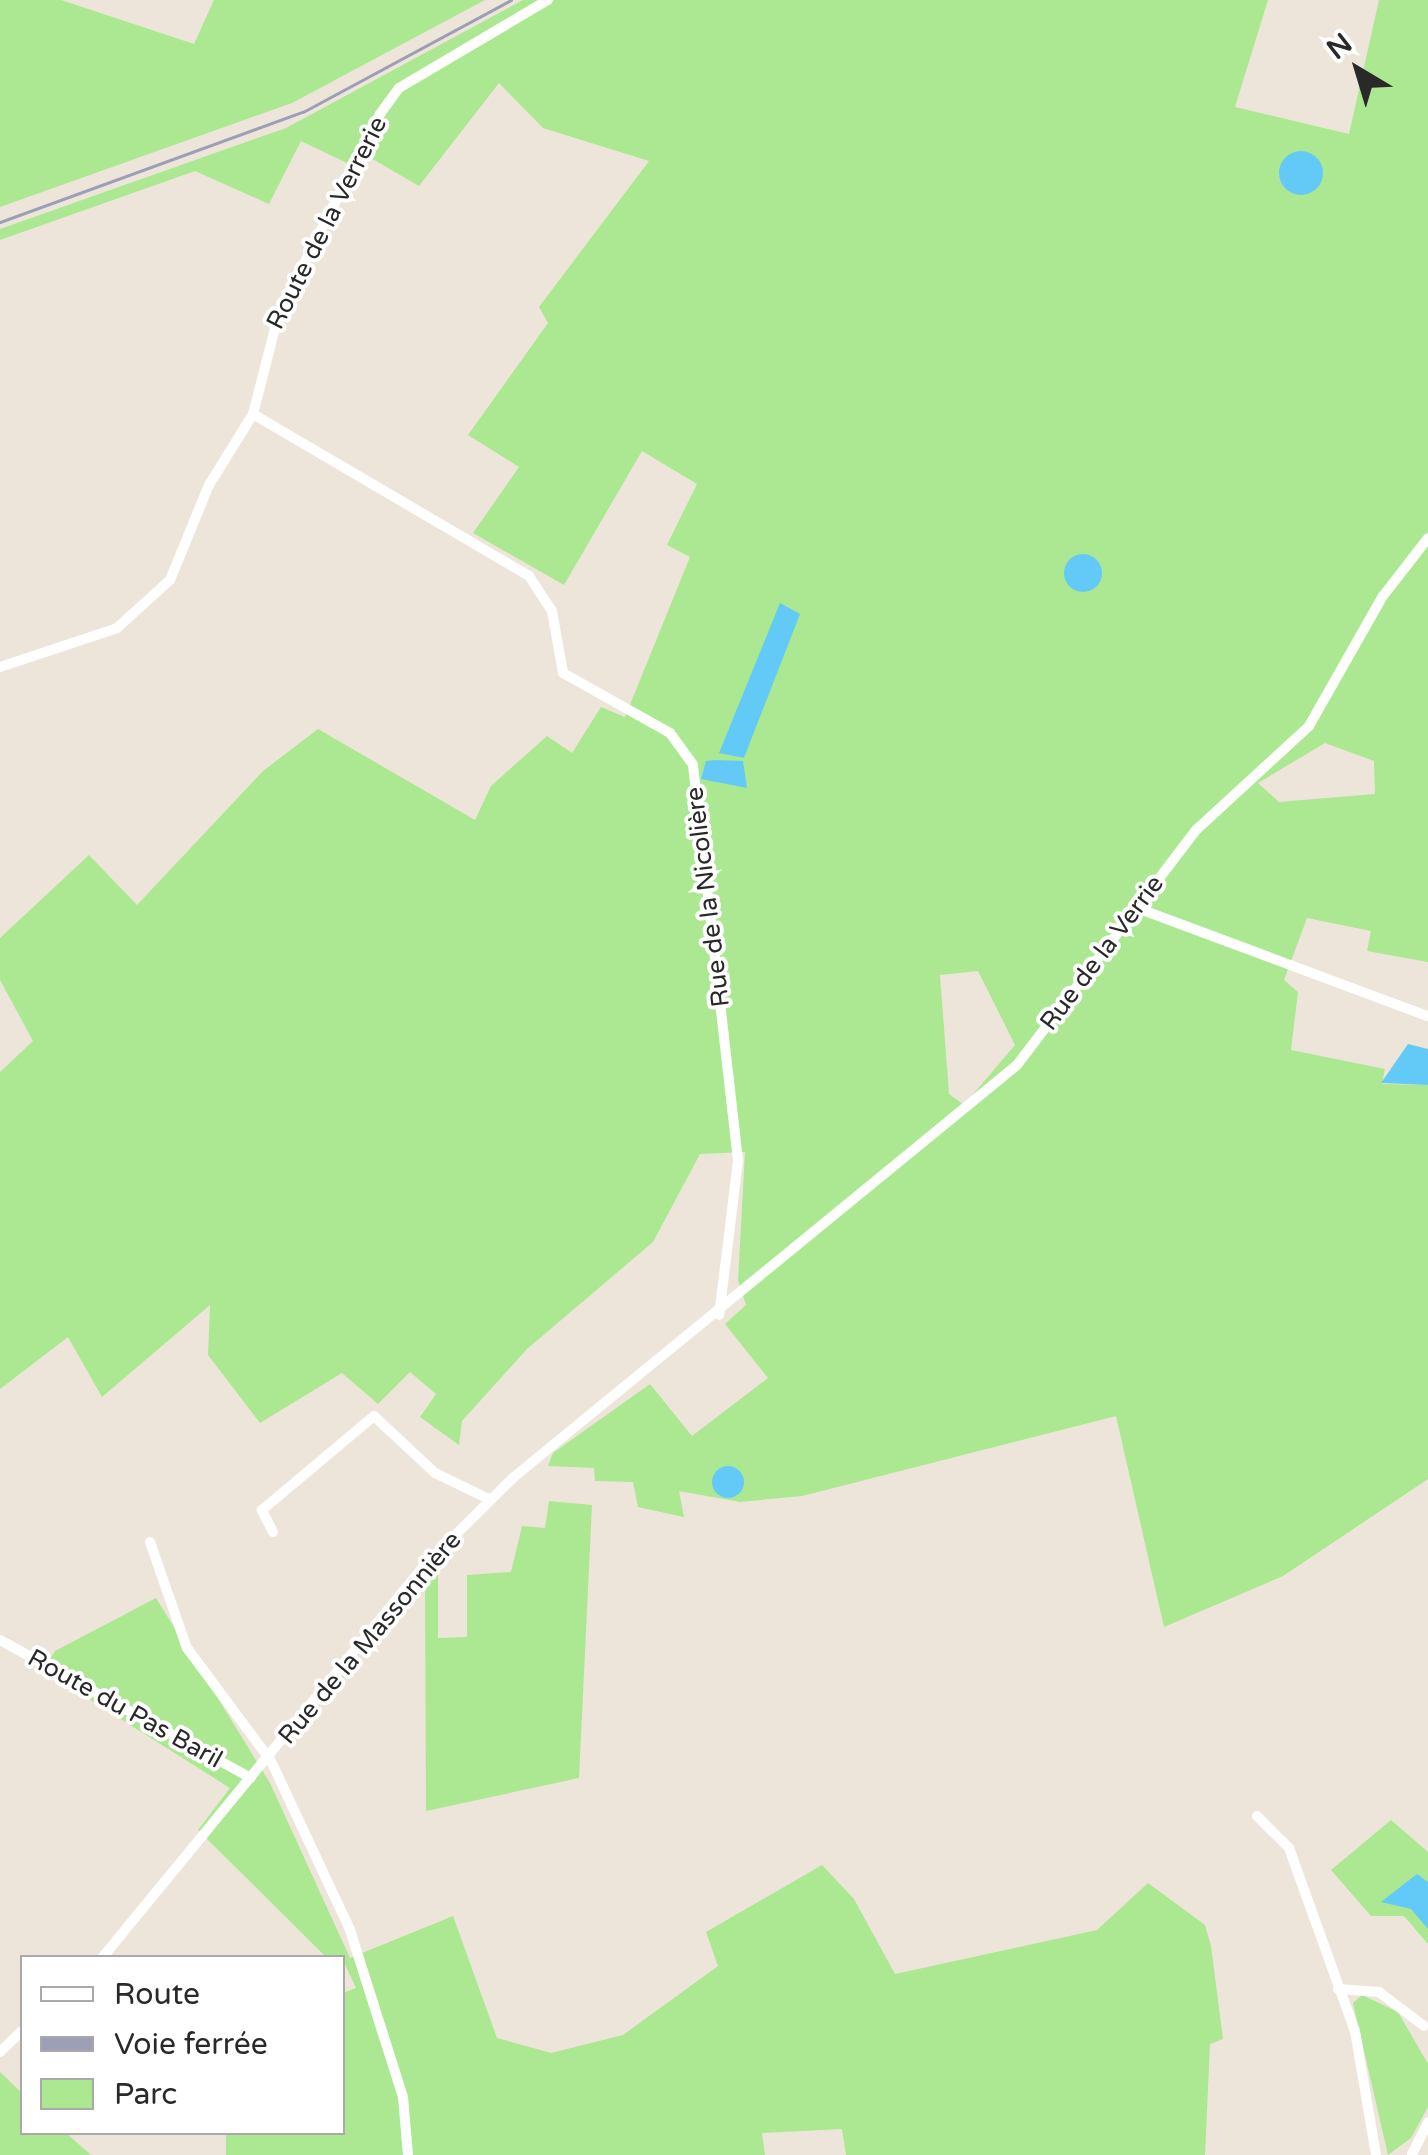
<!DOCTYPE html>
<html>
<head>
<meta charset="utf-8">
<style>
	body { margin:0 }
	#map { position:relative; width:1428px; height:2155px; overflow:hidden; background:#ede5d9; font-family:"Varela Round",sans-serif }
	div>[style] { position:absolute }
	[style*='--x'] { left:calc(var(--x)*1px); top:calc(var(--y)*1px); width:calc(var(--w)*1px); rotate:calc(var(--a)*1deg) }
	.green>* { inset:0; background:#abe891 }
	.water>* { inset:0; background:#63caf8 }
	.round { border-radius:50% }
	.minor>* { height:10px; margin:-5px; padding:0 5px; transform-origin:5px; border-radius:5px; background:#fff }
	.rail>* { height:2.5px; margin:-1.25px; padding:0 1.25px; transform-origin:1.25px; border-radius:1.25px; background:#9c9fb5 }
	span { translate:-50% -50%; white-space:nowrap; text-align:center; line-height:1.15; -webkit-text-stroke:8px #fff; paint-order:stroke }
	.street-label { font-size:25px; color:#292929 }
	.legend { position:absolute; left:20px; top:1955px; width:325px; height:180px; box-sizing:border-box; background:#fff; border:2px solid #a9a9a9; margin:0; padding:12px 18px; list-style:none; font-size:30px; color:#292929 }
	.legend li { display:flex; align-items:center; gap:20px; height:50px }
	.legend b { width:50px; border:2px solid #a9a9a9 }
	.north { position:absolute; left:1308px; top:20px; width:100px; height:100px; -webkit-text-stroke:8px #fff; paint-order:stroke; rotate:322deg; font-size:28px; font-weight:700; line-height:40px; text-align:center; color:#292929 }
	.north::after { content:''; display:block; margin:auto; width:35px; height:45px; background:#292929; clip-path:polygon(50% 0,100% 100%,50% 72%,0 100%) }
</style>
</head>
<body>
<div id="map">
	<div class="green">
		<i style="clip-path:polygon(0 0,61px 0,194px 44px,214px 0,485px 0,292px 103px,0 207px)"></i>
		<i style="clip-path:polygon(evenodd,523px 0,1268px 0,1235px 107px,1349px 134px,1379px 0,1428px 0,1428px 962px,1367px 951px,1371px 931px,1307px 918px,1284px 980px,1298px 992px,1291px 1050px,1385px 1069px,1382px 1084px,1428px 1085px,1428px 1479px,1283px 1576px,1164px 1627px,1116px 1416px,802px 1496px,740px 1502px,679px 1491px,684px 1517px,638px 1507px,633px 1482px,595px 1481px,594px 1468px,548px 1466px,553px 1453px,650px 1384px,692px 1436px,768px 1378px,725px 1324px,746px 1305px,738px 1281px,745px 1152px,700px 1154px,653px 1242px,527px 1349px,462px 1421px,459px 1445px,420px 1417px,436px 1394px,410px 1372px,378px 1404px,342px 1373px,260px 1423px,208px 1355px,210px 1305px,102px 1397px,68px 1337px,0 1389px,0 1072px,33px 1041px,0 980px,0 938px,89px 855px,137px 905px,263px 771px,318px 729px,475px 820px,491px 786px,547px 736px,572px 753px,601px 707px,625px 717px,690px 557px,667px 545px,697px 484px,642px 451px,564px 585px,473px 533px,519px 467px,468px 435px,548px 323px,539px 307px,649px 161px,543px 128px,499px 83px,419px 186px,357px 150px,349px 164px,301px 141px,269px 204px,195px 171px,0 240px,0 229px,286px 128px,523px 0,1325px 743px,1374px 761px,1375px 794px,1279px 802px,1258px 783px,1325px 743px,523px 0,978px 971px,1015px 1045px,964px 1105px,949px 1094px,940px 975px,978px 971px)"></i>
		<i style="clip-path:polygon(549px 1501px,592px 1505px,579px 1778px,426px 1811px,425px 1577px,438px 1574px,438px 1638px,467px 1637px,467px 1575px,511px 1572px,522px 1526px,545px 1528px)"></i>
		<i style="clip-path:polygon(156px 1598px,270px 1783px,350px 1958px,453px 1916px,497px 2038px,551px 2053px,623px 2035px,718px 1966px,706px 1932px,822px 1865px,854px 1899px,895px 1974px,1097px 1930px,1148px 1883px,1205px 1925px,1211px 1946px,1223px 2039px,1210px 2044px,1205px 2155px,846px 2155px,842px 2129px,762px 2133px,765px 2155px,226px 2155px,226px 2133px,342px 2132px,343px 1993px,356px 1988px,342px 1958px,326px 1957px,198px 1830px,230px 1788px,43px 1670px,55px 1651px)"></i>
		<i style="clip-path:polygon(1391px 1820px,1428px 1852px,1428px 1944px,1404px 1916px,1371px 1916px,1331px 1870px)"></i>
		<i style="clip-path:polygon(1362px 1995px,1398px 2012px,1428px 2064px,1428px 2107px,1411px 2138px,1388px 2155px,1353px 2003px)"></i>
		<i style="clip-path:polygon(0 2072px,22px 2093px,22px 2132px,66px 2133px,91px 2155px,0 2155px)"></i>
	</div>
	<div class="water">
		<i class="round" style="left:1279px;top:151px;width:44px;height:44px"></i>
		<i class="round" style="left:1064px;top:554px;width:38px;height:38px"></i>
		<i style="clip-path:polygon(780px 603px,800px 614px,744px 758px,719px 753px)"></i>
		<i style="clip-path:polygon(716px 760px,743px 761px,747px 788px,701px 779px,706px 761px)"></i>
		<i style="clip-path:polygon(1408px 1044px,1428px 1049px,1428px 1085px,1381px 1083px)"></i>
		<i class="round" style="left:712px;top:1466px;width:32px;height:32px"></i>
		<i style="clip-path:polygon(1417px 1874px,1428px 1882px,1428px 1929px,1411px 1909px,1381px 1902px)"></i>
	</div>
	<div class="minor">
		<i style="--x:253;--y:414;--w:320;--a:30.4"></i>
		<i style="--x:529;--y:576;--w:42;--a:56.7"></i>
		<i style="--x:552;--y:611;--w:63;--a:79.9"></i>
		<i style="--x:563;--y:673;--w:123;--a:29.3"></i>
		<i style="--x:670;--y:733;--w:39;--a:54"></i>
		<i style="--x:693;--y:765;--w:399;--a:83.5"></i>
		<i style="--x:738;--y:1161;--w:155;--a:97"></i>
		<i style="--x:0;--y:667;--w:123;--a:-18.4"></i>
		<i style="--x:117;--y:628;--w:72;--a:-42.2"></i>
		<i style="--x:170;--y:580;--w:103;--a:-67.7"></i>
		<i style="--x:209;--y:485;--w:84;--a:-58.2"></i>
		<i style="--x:253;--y:414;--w:104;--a:-75.6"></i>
		<i style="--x:279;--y:313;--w:223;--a:-63.1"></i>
		<i style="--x:380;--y:114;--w:32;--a:-54"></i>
		<i style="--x:399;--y:88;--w:173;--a:-30.6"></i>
		<i style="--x:1137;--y:908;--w:310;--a:20.4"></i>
		<i style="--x:273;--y:1532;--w:25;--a:-117"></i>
		<i style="--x:262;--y:1510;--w:146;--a:-40"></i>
		<i style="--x:374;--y:1416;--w:83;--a:43.1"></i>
		<i style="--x:435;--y:1473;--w:62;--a:25.7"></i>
		<i style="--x:150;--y:1542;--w:112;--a:70.8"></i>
		<i style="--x:187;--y:1648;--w:141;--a:53.4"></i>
		<i style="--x:271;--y:1761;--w:187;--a:64.9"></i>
		<i style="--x:350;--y:1930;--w:175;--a:72.4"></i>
		<i style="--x:403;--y:2097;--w:58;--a:85.1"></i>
		<i style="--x:0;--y:1640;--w:286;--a:28.8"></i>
		<i style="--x:1257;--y:1816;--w:45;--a:45"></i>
		<i style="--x:1289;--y:1848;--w:195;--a:70.2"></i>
		<i style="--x:1355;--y:2031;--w:126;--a:80.4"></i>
		<i style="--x:102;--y:1958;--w:506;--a:-50.61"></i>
		<i style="--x:423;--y:1567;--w:128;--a:-44.7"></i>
		<i style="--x:514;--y:1477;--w:650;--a:-39.32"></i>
		<i style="--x:1017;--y:1065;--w:294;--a:-52.7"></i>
		<i style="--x:1195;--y:831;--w:155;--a:-42.6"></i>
		<i style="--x:1309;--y:726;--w:150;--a:-60.4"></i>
		<i style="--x:1383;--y:596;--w:73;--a:-52.2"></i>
		<i style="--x:1338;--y:1989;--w:41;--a:4.2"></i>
		<i style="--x:1379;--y:1992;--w:56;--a:37.1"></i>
		<i style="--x:0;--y:2052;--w:30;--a:-44"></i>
		<i style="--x:1412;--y:2154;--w:36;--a:-63"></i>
	</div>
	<div class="rail">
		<i style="--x:0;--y:222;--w:322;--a:-20"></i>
		<i style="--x:303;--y:112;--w:236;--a:-28.3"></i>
	</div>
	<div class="street-label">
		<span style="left:327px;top:223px;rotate:-63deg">Route de la Verrerie</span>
		<span style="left:708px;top:897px;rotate:-97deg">Rue de la Nicolière</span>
		<span style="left:1102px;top:953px;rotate:-53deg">Rue de la Verrie</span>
		<span style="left:370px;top:1638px;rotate:-50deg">Rue de la Massonnière</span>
		<span style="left:125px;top:1709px;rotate:29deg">Route du Pas Baril</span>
	</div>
	<ul class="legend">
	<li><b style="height:12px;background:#fff"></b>Route</li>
	<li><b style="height:12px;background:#9c9fb5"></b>Voie ferrée</li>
	<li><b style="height:28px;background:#abe891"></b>Parc</li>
	</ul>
	<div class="north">N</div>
</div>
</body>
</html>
